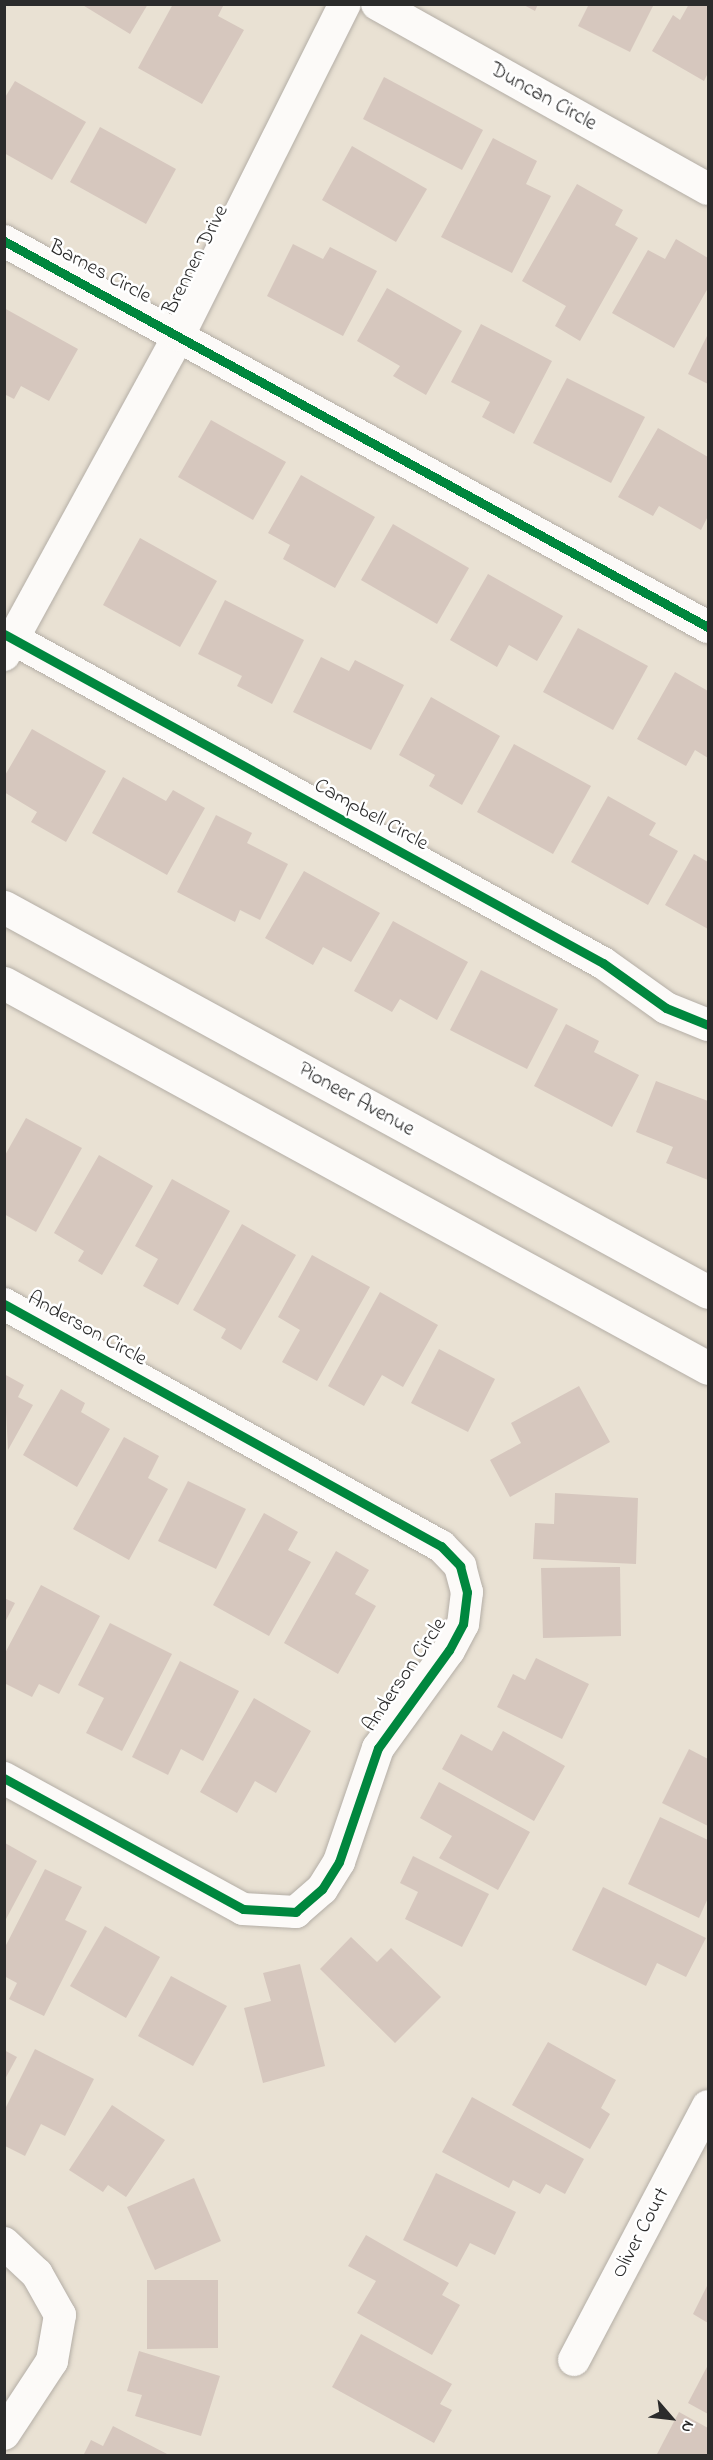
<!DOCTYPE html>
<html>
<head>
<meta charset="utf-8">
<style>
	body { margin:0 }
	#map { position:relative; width:713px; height:2460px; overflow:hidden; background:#e9e1d3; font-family:"Indie Flower",sans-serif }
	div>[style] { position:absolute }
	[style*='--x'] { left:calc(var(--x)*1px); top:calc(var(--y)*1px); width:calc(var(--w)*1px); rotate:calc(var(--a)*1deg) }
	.building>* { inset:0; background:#d6c7be }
	.roads { filter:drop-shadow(0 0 2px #b4aea6) drop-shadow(0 0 2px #b4aea6) }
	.minor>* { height:32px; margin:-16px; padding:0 16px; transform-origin:16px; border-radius:16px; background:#fcfaf8 }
	.secondary>* { height:33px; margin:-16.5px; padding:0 16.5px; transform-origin:16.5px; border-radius:16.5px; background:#fcfaf8 }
	.cycleway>* { height:9px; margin:-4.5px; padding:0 4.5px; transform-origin:4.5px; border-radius:4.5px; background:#00873e }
	span { translate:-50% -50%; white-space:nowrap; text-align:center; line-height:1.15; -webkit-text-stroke:5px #fff; paint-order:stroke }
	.street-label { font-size:21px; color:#2b2b2b }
	.frame { position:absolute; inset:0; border:6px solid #2b2b2b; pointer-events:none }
	.north { position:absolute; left:641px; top:2388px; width:60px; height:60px; -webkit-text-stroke:4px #fff; paint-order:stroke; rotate:118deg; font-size:16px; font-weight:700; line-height:24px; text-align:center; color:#2b2b2b }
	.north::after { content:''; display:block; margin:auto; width:21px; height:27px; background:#2b2b2b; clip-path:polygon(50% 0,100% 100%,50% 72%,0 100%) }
</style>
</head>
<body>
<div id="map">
	<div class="building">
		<i style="clip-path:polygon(81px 4px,148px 4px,130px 34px)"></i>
		<i style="clip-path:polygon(173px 4px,224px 4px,218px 16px,244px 30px,202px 104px,138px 68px)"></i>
		<i style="clip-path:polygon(522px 4px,538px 4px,535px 11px)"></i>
		<i style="clip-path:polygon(589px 4px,654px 4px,630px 52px,578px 26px)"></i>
		<i style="clip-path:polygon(689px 4px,708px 4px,708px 73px,704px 81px,652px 51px,673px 15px,680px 20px)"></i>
		<i style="clip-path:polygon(384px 77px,483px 130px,462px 170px,363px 119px)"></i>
		<i style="clip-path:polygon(15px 81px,86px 122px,52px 180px,4px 153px,4px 99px)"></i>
		<i style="clip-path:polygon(100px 127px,176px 169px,146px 224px,70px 182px)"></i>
		<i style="clip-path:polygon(493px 138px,537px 161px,526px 184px,551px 196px,512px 273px,441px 237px)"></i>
		<i style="clip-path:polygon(352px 146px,427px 189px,396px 242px,322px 200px)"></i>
		<i style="clip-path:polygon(577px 184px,623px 210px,615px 225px,638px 238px,580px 341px,555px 326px,566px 306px,522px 281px)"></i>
		<i style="clip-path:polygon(676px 239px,708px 258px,708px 288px,674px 348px,612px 313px,648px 250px,665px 259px)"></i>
		<i style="clip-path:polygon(293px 244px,323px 259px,330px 247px,377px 271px,343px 336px,267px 296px)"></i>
		<i style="clip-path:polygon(387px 288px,462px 331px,426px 395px,393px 376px,400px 366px,357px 341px)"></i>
		<i style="clip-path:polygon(4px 308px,78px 349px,49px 401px,21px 386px,14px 399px,4px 394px)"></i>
		<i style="clip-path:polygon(481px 324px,552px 361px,514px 434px,482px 417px,490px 402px,451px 382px)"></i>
		<i style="clip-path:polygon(708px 334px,708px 384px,688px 374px)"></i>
		<i style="clip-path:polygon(567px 378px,645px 417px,611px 483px,533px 443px)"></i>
		<i style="clip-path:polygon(211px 420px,286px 462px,253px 520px,178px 477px)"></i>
		<i style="clip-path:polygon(658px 428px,708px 457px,708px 516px,701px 530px,659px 506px,653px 516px,618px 497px)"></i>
		<i style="clip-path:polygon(301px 475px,375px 517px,335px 588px,283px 559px,290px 545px,268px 533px)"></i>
		<i style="clip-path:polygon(393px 524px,469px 568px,437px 624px,361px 580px)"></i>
		<i style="clip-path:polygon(140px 538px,217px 581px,180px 647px,103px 605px)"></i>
		<i style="clip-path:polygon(488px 574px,563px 616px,537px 661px,509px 645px,497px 667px,450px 640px)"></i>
		<i style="clip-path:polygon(225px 600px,304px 640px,272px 704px,237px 686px,242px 676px,198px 654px)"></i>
		<i style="clip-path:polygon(578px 628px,648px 666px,613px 730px,543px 692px)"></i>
		<i style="clip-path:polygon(321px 657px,349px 671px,355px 660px,404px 685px,371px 750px,293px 712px)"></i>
		<i style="clip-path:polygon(675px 672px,708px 691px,708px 758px,695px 750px,686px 766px,637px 739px)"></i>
		<i style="clip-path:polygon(431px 697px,500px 736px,462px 805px,429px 786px,435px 775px,399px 755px)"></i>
		<i style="clip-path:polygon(32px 729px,106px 771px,66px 842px,31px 822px,37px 812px,4px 792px,4px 777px)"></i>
		<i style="clip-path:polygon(514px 744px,591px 786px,553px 854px,477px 812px)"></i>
		<i style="clip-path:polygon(123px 777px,166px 801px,173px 790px,205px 808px,167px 875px,92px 833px)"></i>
		<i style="clip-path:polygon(608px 796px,656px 823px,649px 835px,678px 851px,648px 905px,571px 862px)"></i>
		<i style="clip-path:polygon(216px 815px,252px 833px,247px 843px,288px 864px,260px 920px,240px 910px,235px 922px,177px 892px)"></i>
		<i style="clip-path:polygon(694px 854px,708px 862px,708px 929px,665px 905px)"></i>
		<i style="clip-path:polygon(304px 871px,380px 913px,351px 962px,323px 947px,313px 965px,265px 938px)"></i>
		<i style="clip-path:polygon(393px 921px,468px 962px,437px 1020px,400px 999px,392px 1012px,354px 991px)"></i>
		<i style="clip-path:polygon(481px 970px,558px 1009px,527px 1069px,450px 1030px)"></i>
		<i style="clip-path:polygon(566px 1024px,599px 1041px,594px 1052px,639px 1075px,612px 1127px,534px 1086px)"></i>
		<i style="clip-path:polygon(656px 1081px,708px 1101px,708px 1180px,666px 1163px,673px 1147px,636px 1132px)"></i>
		<i style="clip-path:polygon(26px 1118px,82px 1148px,36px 1232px,4px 1214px,4px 1157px)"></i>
		<i style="clip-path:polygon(99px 1155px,153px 1186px,102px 1275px,78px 1261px,84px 1251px,54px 1233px)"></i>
		<i style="clip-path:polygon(172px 1179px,230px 1211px,178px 1305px,143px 1286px,158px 1259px,135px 1246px)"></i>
		<i style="clip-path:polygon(242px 1224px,296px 1255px,241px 1350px,221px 1338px,226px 1329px,193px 1310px)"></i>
		<i style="clip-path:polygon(312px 1255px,370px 1287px,317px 1381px,282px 1362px,300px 1330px,278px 1317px)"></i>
		<i style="clip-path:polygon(380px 1292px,438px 1325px,403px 1387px,382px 1375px,364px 1406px,328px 1386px)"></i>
		<i style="clip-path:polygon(439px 1349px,495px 1379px,468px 1432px,411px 1403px)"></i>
		<i style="clip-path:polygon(4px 1374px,24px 1385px,18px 1397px,33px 1405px,8px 1450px)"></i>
		<i style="clip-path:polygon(579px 1386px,610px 1442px,510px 1497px,490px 1460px,521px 1443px,511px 1423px)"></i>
		<i style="clip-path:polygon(61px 1389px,85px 1403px,81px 1412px,110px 1429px,77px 1487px,23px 1455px)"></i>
		<i style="clip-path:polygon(124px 1437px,159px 1456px,148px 1478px,168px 1489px,129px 1560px,73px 1529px)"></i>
		<i style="clip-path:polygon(188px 1481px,246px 1509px,216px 1569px,158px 1541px)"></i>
		<i style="clip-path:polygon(555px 1493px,638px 1498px,636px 1564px,533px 1559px,535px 1523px,554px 1524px)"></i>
		<i style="clip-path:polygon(264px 1513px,298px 1532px,288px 1550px,311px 1562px,269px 1636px,213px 1605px)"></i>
		<i style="clip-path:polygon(336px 1551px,369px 1570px,355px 1594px,376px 1606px,338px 1674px,284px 1643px)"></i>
		<i style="clip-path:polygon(620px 1567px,621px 1636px,543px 1638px,541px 1568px)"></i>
		<i style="clip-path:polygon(41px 1585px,100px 1616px,59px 1694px,39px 1684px,32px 1697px,4px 1683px,4px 1655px)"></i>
		<i style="clip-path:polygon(4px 1598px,15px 1603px,4px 1624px)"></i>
		<i style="clip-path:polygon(110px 1623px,172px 1654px,122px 1751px,86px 1733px,104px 1698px,78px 1685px)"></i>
		<i style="clip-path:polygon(536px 1658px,589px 1684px,562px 1739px,497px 1707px,513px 1674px,525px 1680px)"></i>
		<i style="clip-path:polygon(180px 1661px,239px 1691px,203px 1761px,181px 1749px,168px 1775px,132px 1757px)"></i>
		<i style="clip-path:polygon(254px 1698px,311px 1731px,276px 1793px,255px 1781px,237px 1813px,200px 1792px)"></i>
		<i style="clip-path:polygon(503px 1731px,565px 1766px,534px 1821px,442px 1769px,461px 1734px,492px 1751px)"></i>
		<i style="clip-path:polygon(689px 1749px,708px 1759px,708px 1826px,662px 1803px)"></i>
		<i style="clip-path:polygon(439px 1782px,530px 1832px,498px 1890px,439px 1858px,452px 1836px,420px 1818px)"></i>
		<i style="clip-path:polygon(660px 1817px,708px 1840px,708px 1898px,699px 1918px,628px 1884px)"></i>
		<i style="clip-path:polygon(5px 1843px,37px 1861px,5px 1921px)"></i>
		<i style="clip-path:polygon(413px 1856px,489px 1894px,462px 1947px,405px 1919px,418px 1892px,400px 1883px)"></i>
		<i style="clip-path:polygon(45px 1869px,82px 1887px,65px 1920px,87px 1931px,44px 2016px,9px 1999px,17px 1983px,4px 1976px,4px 1949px)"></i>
		<i style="clip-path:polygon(603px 1887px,706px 1938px,686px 1977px,657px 1963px,646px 1986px,572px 1950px)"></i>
		<i style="clip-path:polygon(105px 1926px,160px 1957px,126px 2018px,70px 1986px)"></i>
		<i style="clip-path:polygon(351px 1937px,377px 1962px,391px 1948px,441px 1997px,395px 2043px,320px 1969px)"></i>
		<i style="clip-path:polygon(300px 1964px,325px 2066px,263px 2083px,244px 2008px,271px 2001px,263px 1973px)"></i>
		<i style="clip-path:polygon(171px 1976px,227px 2006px,193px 2066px,138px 2036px)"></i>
		<i style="clip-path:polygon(548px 2042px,616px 2080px,601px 2108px,610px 2114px,590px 2149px,512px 2105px)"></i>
		<i style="clip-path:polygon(35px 2049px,94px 2079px,65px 2136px,41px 2124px,25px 2156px,5px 2146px,5px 2109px)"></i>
		<i style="clip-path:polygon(4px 2050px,17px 2057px,4px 2081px)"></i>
		<i style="clip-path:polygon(472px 2097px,584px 2159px,565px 2194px,546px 2184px,540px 2194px,513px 2180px,509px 2188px,442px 2152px)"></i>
		<i style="clip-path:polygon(112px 2105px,165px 2140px,126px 2197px,108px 2185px,103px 2192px,69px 2170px)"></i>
		<i style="clip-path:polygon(436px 2173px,516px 2212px,495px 2255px,470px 2243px,457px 2267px,403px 2240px)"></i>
		<i style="clip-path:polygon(194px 2178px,221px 2241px,155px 2270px,127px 2207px)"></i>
		<i style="clip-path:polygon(366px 2235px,449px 2283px,442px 2295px,460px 2305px,432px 2355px,357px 2313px,376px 2281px,348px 2266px)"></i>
		<i style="clip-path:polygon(147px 2280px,218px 2280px,218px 2348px,147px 2349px)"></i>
		<i style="clip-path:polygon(708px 2284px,708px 2323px,693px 2314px)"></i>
		<i style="clip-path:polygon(361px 2334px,452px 2384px,440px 2404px,452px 2410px,434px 2443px,332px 2387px)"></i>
		<i style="clip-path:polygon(139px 2351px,220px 2376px,201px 2436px,135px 2416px,142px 2395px,127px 2391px)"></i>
		<i style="clip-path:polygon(708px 2365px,708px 2414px,688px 2403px)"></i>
		<i style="clip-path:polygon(679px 2412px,708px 2428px,708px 2456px,656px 2456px)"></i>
		<i style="clip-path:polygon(113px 2426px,171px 2456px,83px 2456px,91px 2440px,103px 2446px)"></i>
	</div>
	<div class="roads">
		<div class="minor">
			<i style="--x:377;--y:4;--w:379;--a:29.2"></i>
			<i style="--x:4;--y:241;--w:803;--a:28.74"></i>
			<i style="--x:4;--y:634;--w:683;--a:28.78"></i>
			<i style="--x:603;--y:963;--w:77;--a:35.5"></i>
			<i style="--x:666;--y:1008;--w:45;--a:22"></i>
			<i style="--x:4;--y:655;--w:365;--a:-61.3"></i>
			<i style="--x:179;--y:335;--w:370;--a:-63.4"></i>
			<i style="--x:4;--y:1304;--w:500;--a:29"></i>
			<i style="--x:441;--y:1546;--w:28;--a:46"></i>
			<i style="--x:460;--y:1566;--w:27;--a:75"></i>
			<i style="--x:467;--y:1592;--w:32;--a:97"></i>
			<i style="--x:463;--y:1624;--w:30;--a:118"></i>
			<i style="--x:449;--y:1650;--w:121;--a:125.9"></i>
			<i style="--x:378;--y:1748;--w:120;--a:108.9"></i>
			<i style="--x:339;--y:1862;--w:32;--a:122"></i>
			<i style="--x:322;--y:1889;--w:35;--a:139"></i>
			<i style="--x:296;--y:1912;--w:53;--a:-176.8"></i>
			<i style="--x:243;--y:1909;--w:273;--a:-151.3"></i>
			<i style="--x:4;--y:2243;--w:45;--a:43.2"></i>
			<i style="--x:37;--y:2274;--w:47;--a:60.7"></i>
			<i style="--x:60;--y:2315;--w:47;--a:99.9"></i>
			<i style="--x:52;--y:2361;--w:87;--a:123.3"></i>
			<i style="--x:574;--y:2360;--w:287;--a:-62.2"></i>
		</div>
		<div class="secondary">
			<i style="--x:4;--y:907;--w:802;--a:28.67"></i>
			<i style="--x:4;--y:983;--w:802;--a:28.67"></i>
		</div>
	</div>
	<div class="cycleway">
		<i style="--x:4;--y:241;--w:803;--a:28.74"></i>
		<i style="--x:4;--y:634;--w:683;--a:28.78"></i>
		<i style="--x:603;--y:963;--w:77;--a:35.5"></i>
		<i style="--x:666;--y:1008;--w:45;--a:22"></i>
		<i style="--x:4;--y:1304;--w:500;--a:29"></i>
		<i style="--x:441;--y:1546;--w:28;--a:46"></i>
		<i style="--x:460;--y:1566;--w:27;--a:75"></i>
		<i style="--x:467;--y:1592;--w:32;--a:97"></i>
		<i style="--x:463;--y:1624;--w:30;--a:118"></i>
		<i style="--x:449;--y:1650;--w:121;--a:125.9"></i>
		<i style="--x:378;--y:1748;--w:120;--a:108.9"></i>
		<i style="--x:339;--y:1862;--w:32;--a:122"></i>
		<i style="--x:322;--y:1889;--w:35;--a:139"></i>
		<i style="--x:296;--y:1912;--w:53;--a:-176.8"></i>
		<i style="--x:243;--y:1909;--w:273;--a:-151.3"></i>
	</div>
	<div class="street-label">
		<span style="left:543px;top:97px;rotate:29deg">Duncan Circle</span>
		<span style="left:196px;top:260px;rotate:-63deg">Brennen Drive</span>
		<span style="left:100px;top:272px;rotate:28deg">Barnes Circle</span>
		<span style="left:371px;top:815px;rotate:29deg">Campbell Circle</span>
		<span style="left:356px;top:1100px;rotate:29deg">Pioneer Avenue</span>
		<span style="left:87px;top:1329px;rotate:29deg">Anderson Circle</span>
		<span style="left:405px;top:1675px;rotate:-56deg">Anderson Circle</span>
		<span style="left:641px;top:2233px;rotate:-62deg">Oliver Court</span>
	</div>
	<div class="frame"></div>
	<div class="north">N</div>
</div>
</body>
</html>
